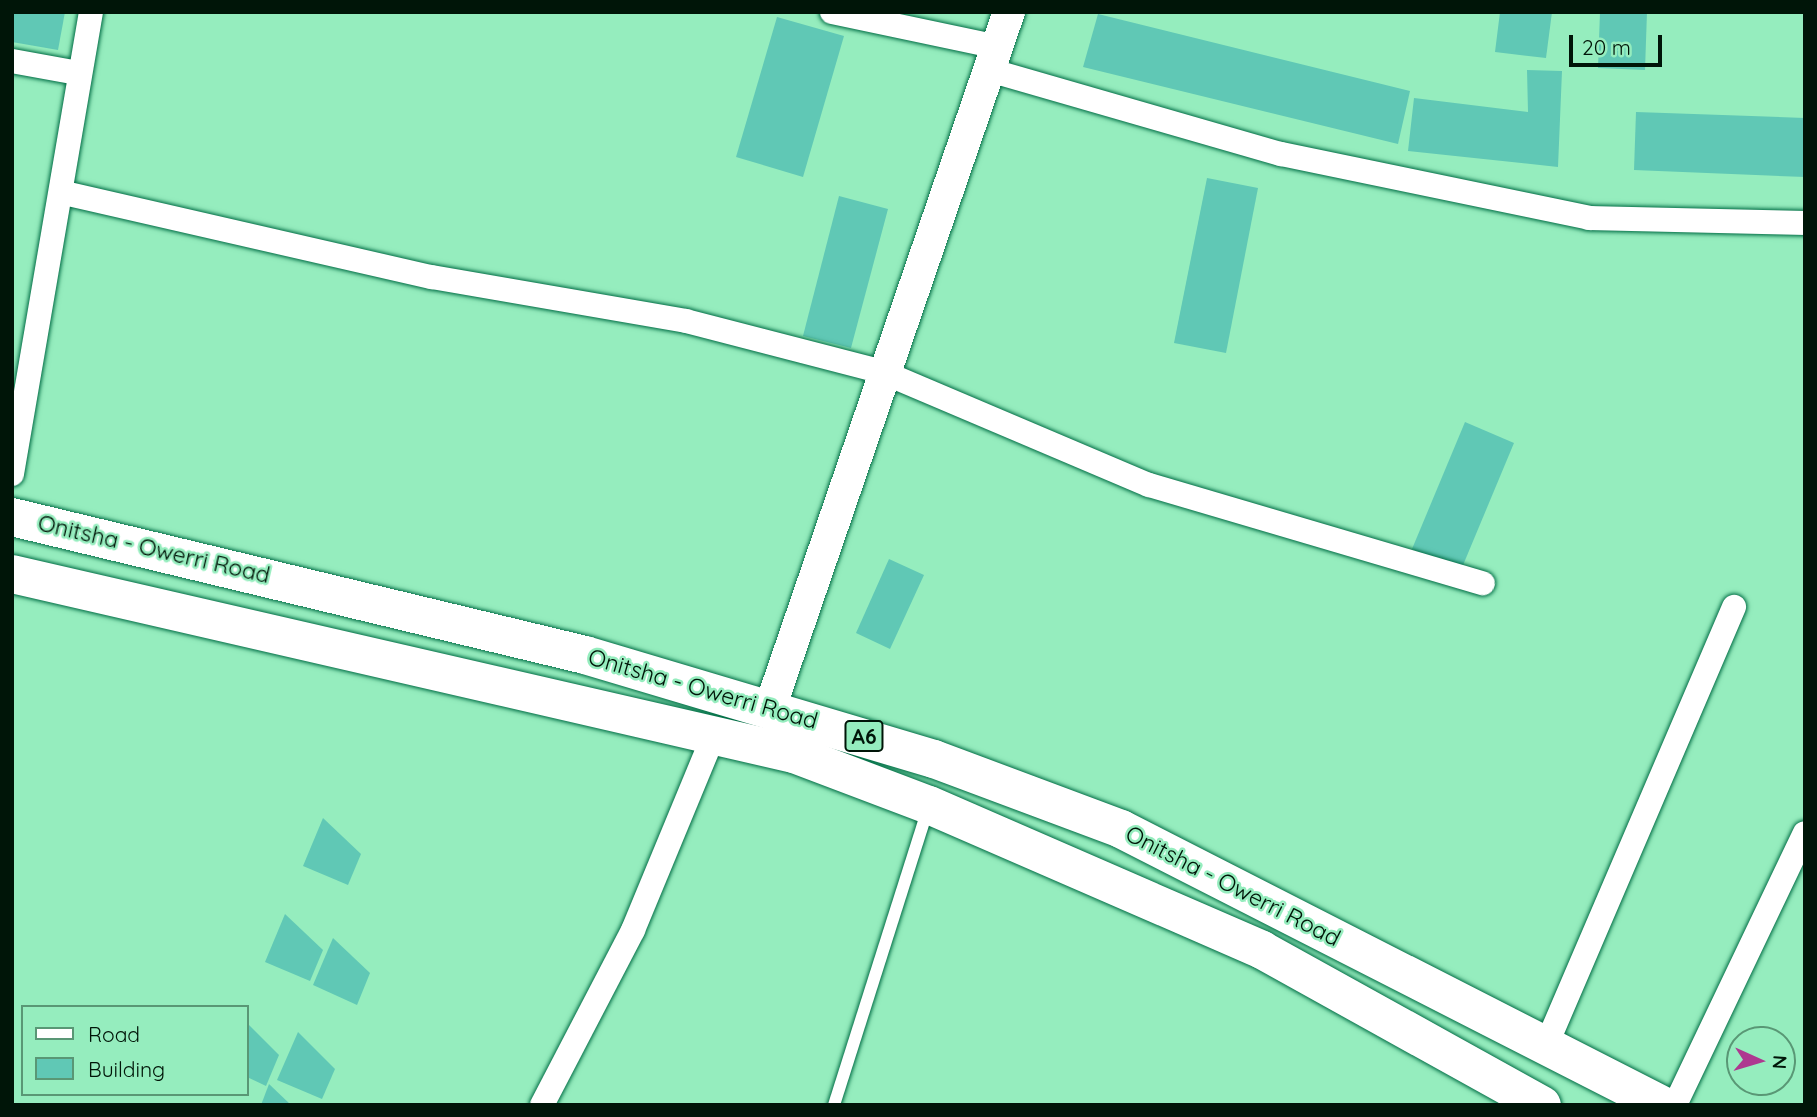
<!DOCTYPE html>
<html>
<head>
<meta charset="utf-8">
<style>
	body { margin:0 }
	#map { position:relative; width:1817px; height:1117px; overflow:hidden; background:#95edbe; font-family:Quicksand,sans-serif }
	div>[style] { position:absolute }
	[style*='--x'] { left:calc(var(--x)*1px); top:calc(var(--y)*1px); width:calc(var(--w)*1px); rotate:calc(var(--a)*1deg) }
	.building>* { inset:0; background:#60c8b5 }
	.roads { filter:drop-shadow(0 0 2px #006d45) drop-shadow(0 0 2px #006d45) }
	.service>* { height:12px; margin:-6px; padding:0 6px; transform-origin:6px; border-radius:6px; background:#fff }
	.minor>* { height:24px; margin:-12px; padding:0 12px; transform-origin:12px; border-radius:12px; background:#fff }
	.tertiary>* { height:32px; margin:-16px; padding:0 16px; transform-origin:16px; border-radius:16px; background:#fff }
	.trunk>* { height:38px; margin:-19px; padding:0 19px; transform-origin:19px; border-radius:19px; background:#fff }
	span { translate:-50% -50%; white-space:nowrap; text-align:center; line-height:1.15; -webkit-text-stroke:5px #95edbe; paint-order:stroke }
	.shield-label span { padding:2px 5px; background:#95edbe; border:2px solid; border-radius:5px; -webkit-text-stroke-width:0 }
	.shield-label { font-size:21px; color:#001508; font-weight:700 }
	.street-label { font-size:23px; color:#001508 }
	.frame { position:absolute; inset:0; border:14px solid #001508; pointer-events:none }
	.legend { position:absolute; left:21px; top:1005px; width:228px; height:91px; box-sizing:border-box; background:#95edbe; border:2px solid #599775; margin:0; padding:9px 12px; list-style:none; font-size:21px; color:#001508 }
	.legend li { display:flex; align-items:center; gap:14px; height:35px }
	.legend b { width:35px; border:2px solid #599775 }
	.north { position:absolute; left:1726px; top:1026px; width:70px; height:70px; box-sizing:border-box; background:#95edbe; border:2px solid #599775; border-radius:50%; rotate:94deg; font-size:19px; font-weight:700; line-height:28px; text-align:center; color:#001508 }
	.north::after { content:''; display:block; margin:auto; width:24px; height:32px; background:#ae3890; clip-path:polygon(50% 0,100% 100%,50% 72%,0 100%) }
	.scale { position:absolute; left:1569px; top:35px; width:93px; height:32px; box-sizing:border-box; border:4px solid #001508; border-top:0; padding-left:9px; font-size:21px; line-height:24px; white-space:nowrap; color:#001508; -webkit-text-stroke:5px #95edbe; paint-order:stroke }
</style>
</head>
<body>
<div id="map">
	<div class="building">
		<i style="clip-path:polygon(12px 12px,65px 12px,58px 50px,12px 42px)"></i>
		<i style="clip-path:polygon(1500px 12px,1552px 12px,1546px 58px,1495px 52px)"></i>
		<i style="clip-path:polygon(1600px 12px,1647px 12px,1645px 70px,1598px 68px)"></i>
		<i style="clip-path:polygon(1098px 14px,1410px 91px,1398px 144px,1083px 67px)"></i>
		<i style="clip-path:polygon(777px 17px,844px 36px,803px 177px,736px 157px)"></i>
		<i style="clip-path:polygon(1527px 70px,1562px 71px,1558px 167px,1408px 151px,1414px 98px,1528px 112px)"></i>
		<i style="clip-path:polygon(1636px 112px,1805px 118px,1805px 177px,1634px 170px)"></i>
		<i style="clip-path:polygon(1207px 178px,1258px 188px,1226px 353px,1174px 343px)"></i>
		<i style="clip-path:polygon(839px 196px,888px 209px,851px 348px,803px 336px)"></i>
		<i style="clip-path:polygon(1465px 422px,1514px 443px,1461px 570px,1412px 549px)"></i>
		<i style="clip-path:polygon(889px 559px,924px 575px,890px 649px,856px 633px)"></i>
		<i style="clip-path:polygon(323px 818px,361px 854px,348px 885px,303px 866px)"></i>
		<i style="clip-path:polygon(285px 914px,323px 950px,310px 981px,265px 962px)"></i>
		<i style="clip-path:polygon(333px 938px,370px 973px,357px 1005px,313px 985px)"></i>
		<i style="clip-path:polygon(247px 1023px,279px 1055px,266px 1086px,247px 1077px)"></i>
		<i style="clip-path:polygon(298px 1032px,335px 1069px,322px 1099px,277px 1080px)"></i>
		<i style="clip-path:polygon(269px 1084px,291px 1105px,261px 1105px)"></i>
	</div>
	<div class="roads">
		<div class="service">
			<i style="--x:834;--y:1105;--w:312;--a:-72.4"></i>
		</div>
		<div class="minor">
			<i style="--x:832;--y:12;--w:165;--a:11.9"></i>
			<i style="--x:12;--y:61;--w:67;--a:10.3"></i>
			<i style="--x:986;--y:69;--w:307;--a:16.1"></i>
			<i style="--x:1281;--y:154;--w:315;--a:11.7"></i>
			<i style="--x:1589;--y:218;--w:216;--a:1.3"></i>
			<i style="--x:64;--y:193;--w:377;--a:12.9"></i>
			<i style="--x:432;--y:277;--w:258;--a:9.8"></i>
			<i style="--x:686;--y:321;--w:200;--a:14.5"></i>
			<i style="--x:880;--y:371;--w:292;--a:23"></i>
			<i style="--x:1149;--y:485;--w:348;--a:16.4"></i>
			<i style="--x:12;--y:474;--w:469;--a:-80.3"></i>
			<i style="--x:1545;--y:1048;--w:480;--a:-66.8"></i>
			<i style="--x:542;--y:1105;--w:197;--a:-62.5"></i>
			<i style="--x:633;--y:930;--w:214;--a:-67.5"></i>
			<i style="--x:1675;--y:1105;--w:301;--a:-64.5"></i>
		</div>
		<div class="tertiary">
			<i style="--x:771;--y:705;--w:733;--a:-71.05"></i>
		</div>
		<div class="trunk">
			<i style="--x:12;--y:517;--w:589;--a:13.54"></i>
			<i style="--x:585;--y:655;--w:364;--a:16.6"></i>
			<i style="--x:934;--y:759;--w:200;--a:20.5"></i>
			<i style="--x:1121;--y:829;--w:607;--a:27.03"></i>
			<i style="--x:12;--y:574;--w:802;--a:12.96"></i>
			<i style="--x:794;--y:754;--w:144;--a:20.7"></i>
			<i style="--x:929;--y:805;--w:363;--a:23.5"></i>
			<i style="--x:1262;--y:950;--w:320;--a:29"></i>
		</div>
	</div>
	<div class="shield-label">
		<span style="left:864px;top:736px">A6</span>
	</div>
	<div class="street-label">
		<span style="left:154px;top:549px;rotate:13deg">Onitsha - Owerri Road</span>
		<span style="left:703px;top:689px;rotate:16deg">Onitsha - Owerri Road</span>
		<span style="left:1233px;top:886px;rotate:27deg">Onitsha - Owerri Road</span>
	</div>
	<div class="frame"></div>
	<ul class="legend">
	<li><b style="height:9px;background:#fff"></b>Road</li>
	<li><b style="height:19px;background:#60c8b5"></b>Building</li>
	</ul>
	<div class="north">N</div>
	<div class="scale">20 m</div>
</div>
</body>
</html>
